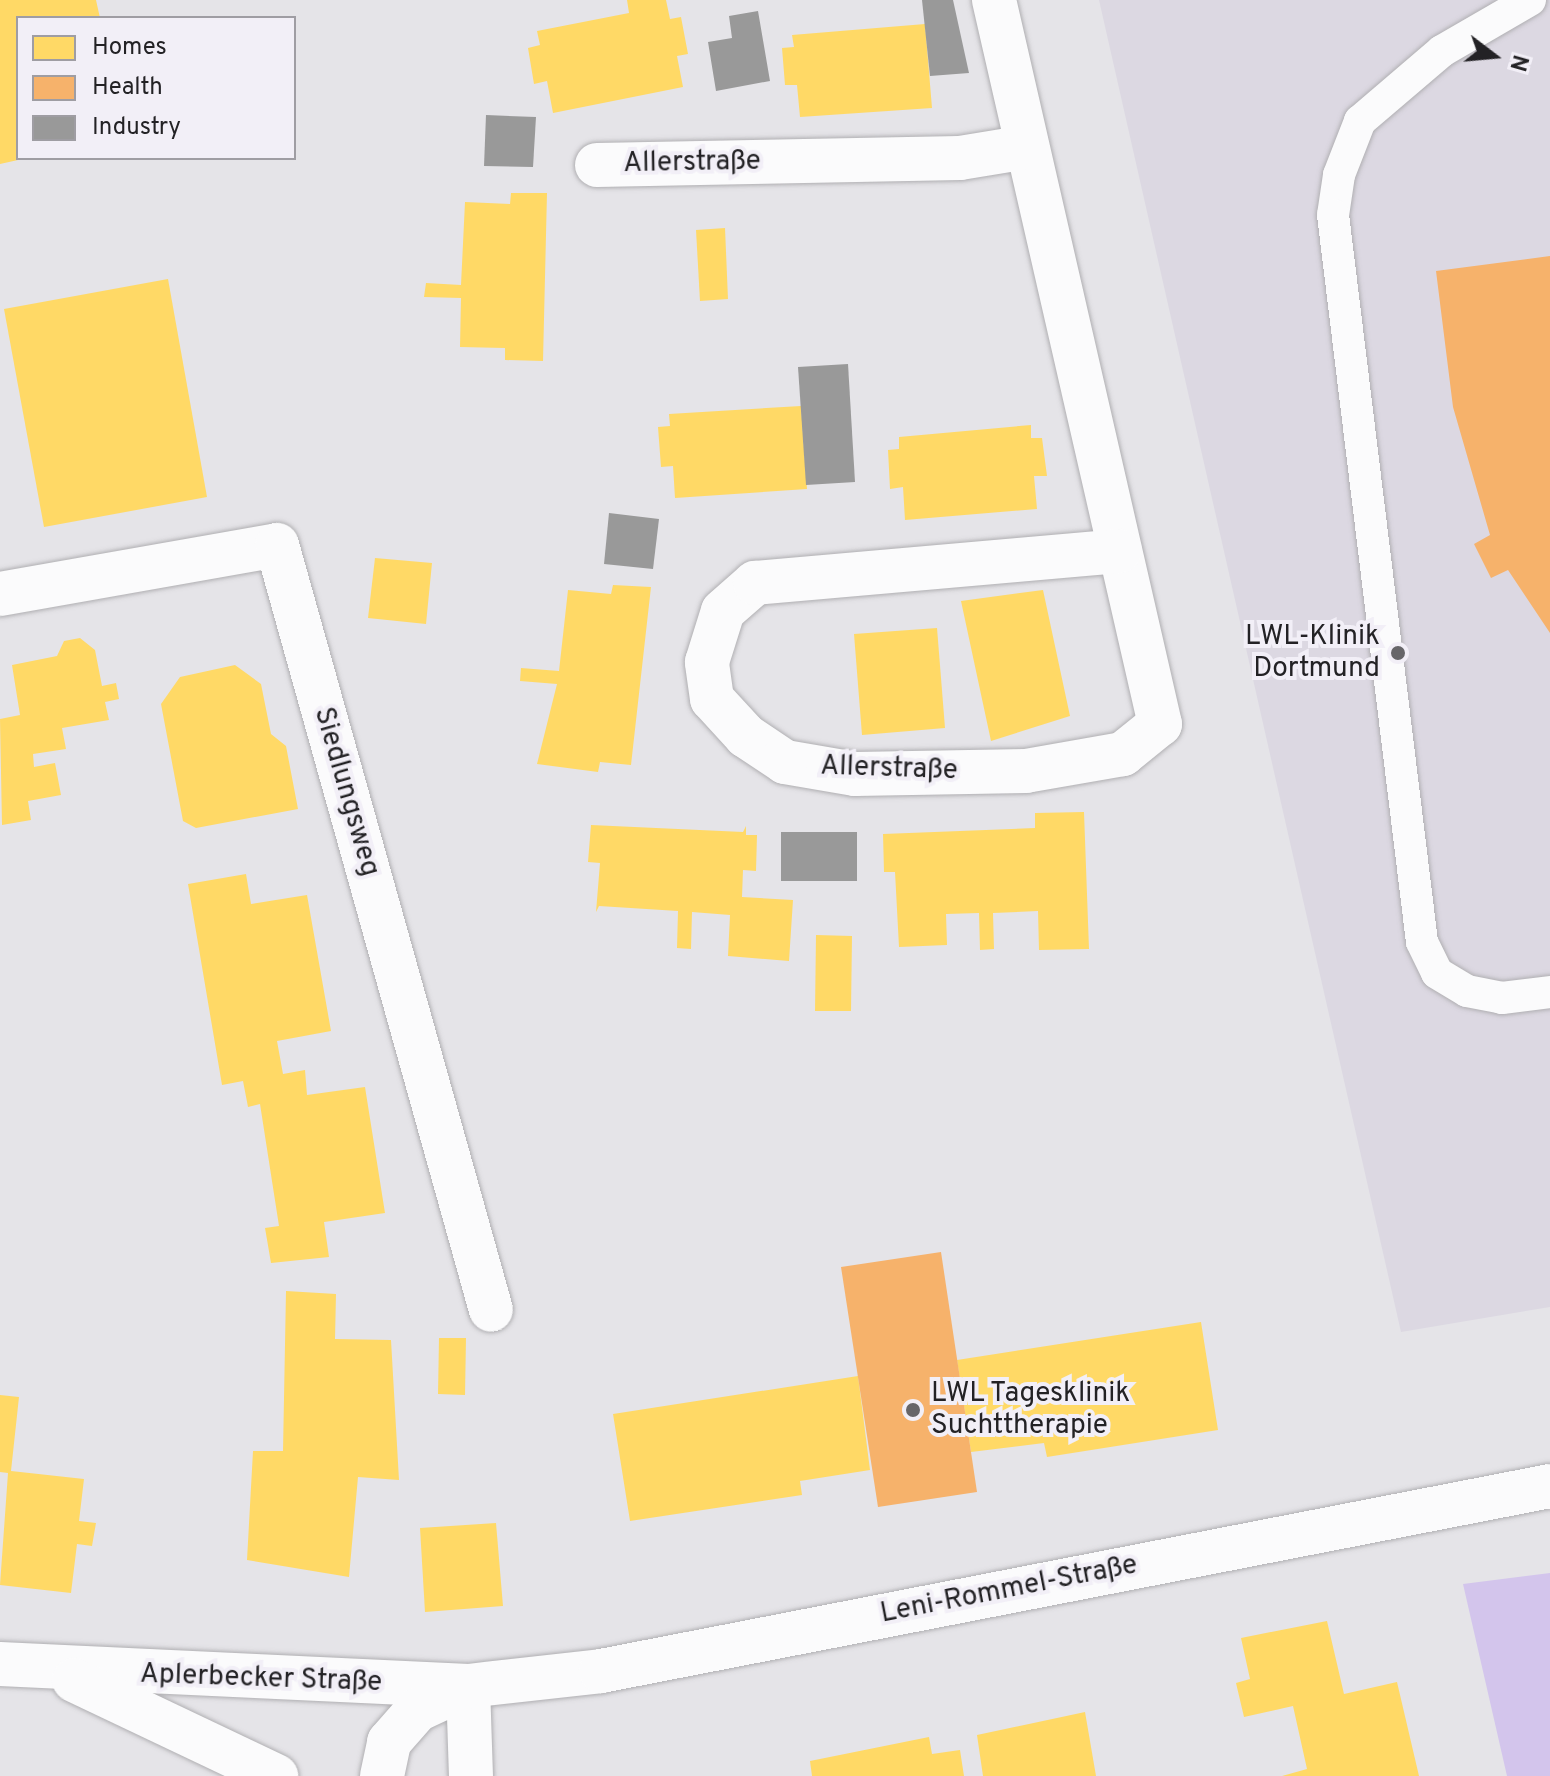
<!DOCTYPE html>
<html>
<head>
<meta charset="utf-8">
<style>
	body { margin:0 }
	#map { position:relative; width:1550px; height:1776px; overflow:hidden; background:#e5e4e8; font-family:Overpass,sans-serif }
	div>[style] { position:absolute }
	[style*='--x'] { left:calc(var(--x)*1px); top:calc(var(--y)*1px); width:calc(var(--w)*1px); rotate:calc(var(--a)*1deg) }
	.built>* { inset:0; background:#dcd8e2 }
	.green>* { inset:0; background:#d3c5ec }
	.homes>* { inset:0; background:#ffd966 }
	.health>* { inset:0; background:#f6b26b }
	.industry>* { inset:0; background:#999 }
	.roads { filter:drop-shadow(0 0 2px #b0afb2) drop-shadow(0 0 2px #b0afb2) }
	.service>* { height:32px; margin:-16px; padding:0 16px; transform-origin:16px; border-radius:16px; background:#fbfbfc }
	.minor>* { height:44px; margin:-22px; padding:0 22px; transform-origin:22px; border-radius:22px; background:#fbfbfc }
	.secondary>* { height:44px; margin:-22px; padding:0 22px; transform-origin:22px; border-radius:22px; background:#fbfbfc }
	.dots>* { width:22px; height:22px; translate:-50% -50%; box-sizing:border-box; border:4px solid #f2eff7; border-radius:50% }
	span { translate:-50% -50%; white-space:nowrap; text-align:center; line-height:1.15; -webkit-text-stroke:8px #f2eff7; paint-order:stroke }
	.street-label { font-size:28px; color:#232225 }
	.poi-label { font-size:28px; color:#232225 }
	.right { translate:-100% -50%; text-align:right }
	.left { translate:0 -50%; text-align:left }
	.legend { position:absolute; left:16px; top:16px; width:280px; height:144px; box-sizing:border-box; background:#f2eff7; border:2px solid #9f9da3; margin:0; padding:10px 14px; list-style:none; font-size:24px; color:#232225 }
	.legend li { display:flex; align-items:center; gap:16px; height:40px }
	.legend b { width:40px; border:2px solid #9f9da3 }
	.north { position:absolute; left:1454px; top:16px; width:80px; height:80px; -webkit-text-stroke:6px #f2eff7; paint-order:stroke; rotate:106deg; font-size:22px; font-weight:700; line-height:32px; text-align:center; color:#232225 }
	.north::after { content:''; display:block; margin:auto; width:28px; height:36px; background:#232225; clip-path:polygon(50% 0,100% 100%,50% 72%,0 100%) }
</style>
</head>
<body>
<div id="map">
	<div class="built">
		<i style="clip-path:polygon(1099px 0,1550px 0,1550px 1307px,1401px 1332px)"></i>
	</div>
	<div class="green">
		<i style="clip-path:polygon(1550px 1573px,1550px 1776px,1507px 1776px,1463px 1584px)"></i>
	</div>
	<div class="homes">
		<i style="clip-path:polygon(0 0,96px 0,100px 18px,18px 18px,18px 160px,0 164px)"></i>
		<i style="clip-path:polygon(627px 0,666px 0,670px 19px,681px 17px,688px 54px,677px 56px,683px 87px,553px 113px,547px 81px,534px 84px,528px 48px,540px 45px,537px 31px,629px 13px)"></i>
		<i style="clip-path:polygon(925px 24px,932px 108px,800px 117px,797px 85px,785px 85px,782px 48px,794px 47px,792px 35px)"></i>
		<i style="clip-path:polygon(511px 193px,547px 193px,543px 361px,505px 360px,505px 348px,460px 347px,461px 298px,424px 297px,426px 283px,461px 285px,465px 202px,510px 204px)"></i>
		<i style="clip-path:polygon(725px 228px,728px 299px,700px 301px,696px 230px)"></i>
		<i style="clip-path:polygon(168px 279px,207px 497px,44px 527px,4px 309px)"></i>
		<i style="clip-path:polygon(801px 406px,807px 489px,675px 498px,673px 466px,661px 467px,658px 427px,670px 426px,669px 414px)"></i>
		<i style="clip-path:polygon(1031px 425px,1031px 438px,1042px 438px,1047px 476px,1034px 476px,1037px 509px,905px 520px,903px 487px,890px 489px,888px 450px,899px 449px,899px 437px)"></i>
		<i style="clip-path:polygon(375px 558px,432px 563px,426px 624px,368px 618px)"></i>
		<i style="clip-path:polygon(613px 585px,651px 587px,631px 765px,600px 762px,598px 772px,537px 764px,557px 684px,520px 681px,521px 668px,559px 671px,568px 590px,611px 594px)"></i>
		<i style="clip-path:polygon(1043px 590px,1070px 716px,991px 741px,961px 601px)"></i>
		<i style="clip-path:polygon(937px 628px,945px 728px,862px 735px,854px 634px)"></i>
		<i style="clip-path:polygon(80px 638px,95px 650px,102px 686px,116px 683px,119px 699px,105px 702px,109px 720px,62px 728px,66px 749px,33px 754px,34px 767px,55px 763px,61px 795px,28px 801px,31px 820px,2px 825px,0 719px,20px 715px,12px 665px,57px 656px,64px 641px)"></i>
		<i style="clip-path:polygon(235px 665px,261px 684px,271px 734px,286px 746px,298px 809px,196px 828px,183px 821px,161px 704px,180px 677px)"></i>
		<i style="clip-path:polygon(1084px 812px,1089px 949px,1039px 950px,1038px 911px,993px 913px,994px 949px,980px 950px,979px 913px,946px 914px,947px 945px,899px 947px,895px 872px,884px 872px,883px 834px,1035px 828px,1035px 813px)"></i>
		<i style="clip-path:polygon(591px 825px,743px 832px,746px 826px,746px 835px,757px 835px,756px 871px,743px 870px,742px 897px,793px 900px,789px 961px,728px 956px,730px 915px,692px 912px,691px 949px,677px 948px,678px 911px,599px 906px,596px 912px,600px 863px,588px 862px)"></i>
		<i style="clip-path:polygon(246px 874px,251px 904px,307px 895px,331px 1031px,277px 1041px,283px 1074px,305px 1070px,307px 1095px,365px 1087px,385px 1213px,324px 1222px,329px 1257px,271px 1263px,265px 1228px,279px 1226px,260px 1104px,248px 1107px,243px 1081px,222px 1085px,188px 884px)"></i>
		<i style="clip-path:polygon(816px 935px,852px 936px,851px 1011px,815px 1011px)"></i>
		<i style="clip-path:polygon(286px 1291px,336px 1294px,335px 1339px,391px 1340px,399px 1480px,358px 1477px,349px 1577px,247px 1560px,253px 1451px,283px 1451px)"></i>
		<i style="clip-path:polygon(1201px 1322px,1218px 1430px,1047px 1457px,1044px 1443px,971px 1452px,957px 1360px)"></i>
		<i style="clip-path:polygon(439px 1338px,466px 1338px,465px 1395px,438px 1394px)"></i>
		<i style="clip-path:polygon(858px 1376px,870px 1470px,800px 1481px,802px 1495px,630px 1521px,613px 1414px)"></i>
		<i style="clip-path:polygon(0 1395px,19px 1397px,11px 1471px,84px 1479px,79px 1521px,96px 1523px,92px 1546px,77px 1544px,71px 1593px,0 1585px,8px 1473px,0 1472px)"></i>
		<i style="clip-path:polygon(496px 1523px,503px 1606px,425px 1612px,420px 1528px)"></i>
		<i style="clip-path:polygon(1327px 1621px,1344px 1694px,1397px 1682px,1419px 1776px,1282px 1776px,1307px 1769px,1293px 1706px,1244px 1717px,1236px 1683px,1250px 1679px,1241px 1638px)"></i>
		<i style="clip-path:polygon(1085px 1712px,1096px 1776px,983px 1776px,977px 1735px)"></i>
		<i style="clip-path:polygon(929px 1737px,932px 1754px,960px 1750px,964px 1776px,812px 1776px,810px 1761px)"></i>
	</div>
	<div class="health">
		<i style="clip-path:polygon(1550px 256px,1550px 633px,1508px 570px,1491px 578px,1474px 544px,1490px 535px,1453px 407px,1436px 271px)"></i>
		<i style="clip-path:polygon(941px 1252px,977px 1492px,878px 1507px,841px 1267px)"></i>
	</div>
	<div class="industry">
		<i style="clip-path:polygon(922px 0,953px 0,969px 73px,930px 76px)"></i>
		<i style="clip-path:polygon(758px 11px,770px 81px,716px 91px,708px 42px,732px 38px,729px 16px)"></i>
		<i style="clip-path:polygon(486px 115px,536px 117px,533px 167px,484px 166px)"></i>
		<i style="clip-path:polygon(848px 364px,855px 482px,806px 485px,798px 367px)"></i>
		<i style="clip-path:polygon(609px 513px,659px 519px,653px 569px,604px 564px)"></i>
		<i style="clip-path:polygon(781px 832px,857px 832px,857px 881px,781px 881px)"></i>
	</div>
	<div class="roads">
		<div class="service">
			<i style="--x:1530;--y:0;--w:102;--a:149.9"></i>
			<i style="--x:1442;--y:51;--w:108;--a:139.5"></i>
			<i style="--x:1360;--y:121;--w:58;--a:111.3"></i>
			<i style="--x:1339;--y:175;--w:40;--a:98.5"></i>
			<i style="--x:1333;--y:215;--w:732;--a:83.02"></i>
			<i style="--x:1422;--y:942;--w:34;--a:64"></i>
			<i style="--x:1437;--y:973;--w:35;--a:31"></i>
			<i style="--x:1467;--y:991;--w:36;--a:11"></i>
			<i style="--x:1502;--y:998;--w:48;--a:-7.1"></i>
		</div>
		<div class="minor">
			<i style="--x:994;--y:0;--w:743;--a:77.09"></i>
			<i style="--x:1160;--y:724;--w:48;--a:141"></i>
			<i style="--x:1123;--y:754;--w:98;--a:170.1"></i>
			<i style="--x:1026;--y:771;--w:171;--a:179"></i>
			<i style="--x:855;--y:774;--w:71;--a:-170.3"></i>
			<i style="--x:785;--y:762;--w:47;--a:-146.3"></i>
			<i style="--x:746;--y:736;--w:50;--a:-132.6"></i>
			<i style="--x:712;--y:699;--w:37;--a:-98"></i>
			<i style="--x:707;--y:662;--w:53;--a:-72.6"></i>
			<i style="--x:723;--y:611;--w:43;--a:-41.2"></i>
			<i style="--x:755;--y:583;--w:366;--a:-5"></i>
			<i style="--x:597;--y:165;--w:363;--a:-1.1"></i>
			<i style="--x:960;--y:158;--w:68;--a:-9.3"></i>
			<i style="--x:0;--y:594;--w:281;--a:-10"></i>
			<i style="--x:277;--y:545;--w:794;--a:74.37"></i>
		</div>
		<div class="secondary">
			<i style="--x:0;--y:1664;--w:469;--a:2.7"></i>
			<i style="--x:468;--y:1686;--w:134;--a:-6.4"></i>
			<i style="--x:601;--y:1671;--w:967;--a:-11.03"></i>
			<i style="--x:74;--y:1680;--w:224;--a:25.4"></i>
			<i style="--x:468;--y:1686;--w:90;--a:88.1"></i>
			<i style="--x:382;--y:1776;--w:35;--a:-78"></i>
			<i style="--x:389;--y:1742;--w:43;--a:-48.8"></i>
			<i style="--x:417;--y:1710;--w:50;--a:-25"></i>
		</div>
	</div>
	<div class="dots">
		<i style="left:1398px;top:653px;background:#676669"></i>
		<i style="left:913px;top:1410px;background:#676669"></i>
	</div>
	<div class="street-label">
		<span style="left:692px;top:163px;rotate:-1deg">Allerstraße</span>
		<span style="left:889px;top:769px;rotate:2deg">Allerstraße</span>
		<span style="left:346px;top:792px;rotate:74deg">Siedlungsweg</span>
		<span style="left:1009px;top:1590px;rotate:-11deg">Leni-Rommel-Straße</span>
		<span style="left:261px;top:1679px;rotate:2deg">Aplerbecker Straße</span>
	</div>
	<div class="poi-label">
		<span class="right" style="left:1380px;top:653px">LWL-Klinik<br>Dortmund</span>
		<span class="left" style="left:931px;top:1410px">LWL Tagesklinik<br>Suchttherapie</span>
	</div>
	<ul class="legend">
	<li><b style="height:22px;background:#ffd966"></b>Homes</li>
	<li><b style="height:22px;background:#f6b26b"></b>Health</li>
	<li><b style="height:22px;background:#999"></b>Industry</li>
	</ul>
	<div class="north">N</div>
</div>
</body>
</html>
